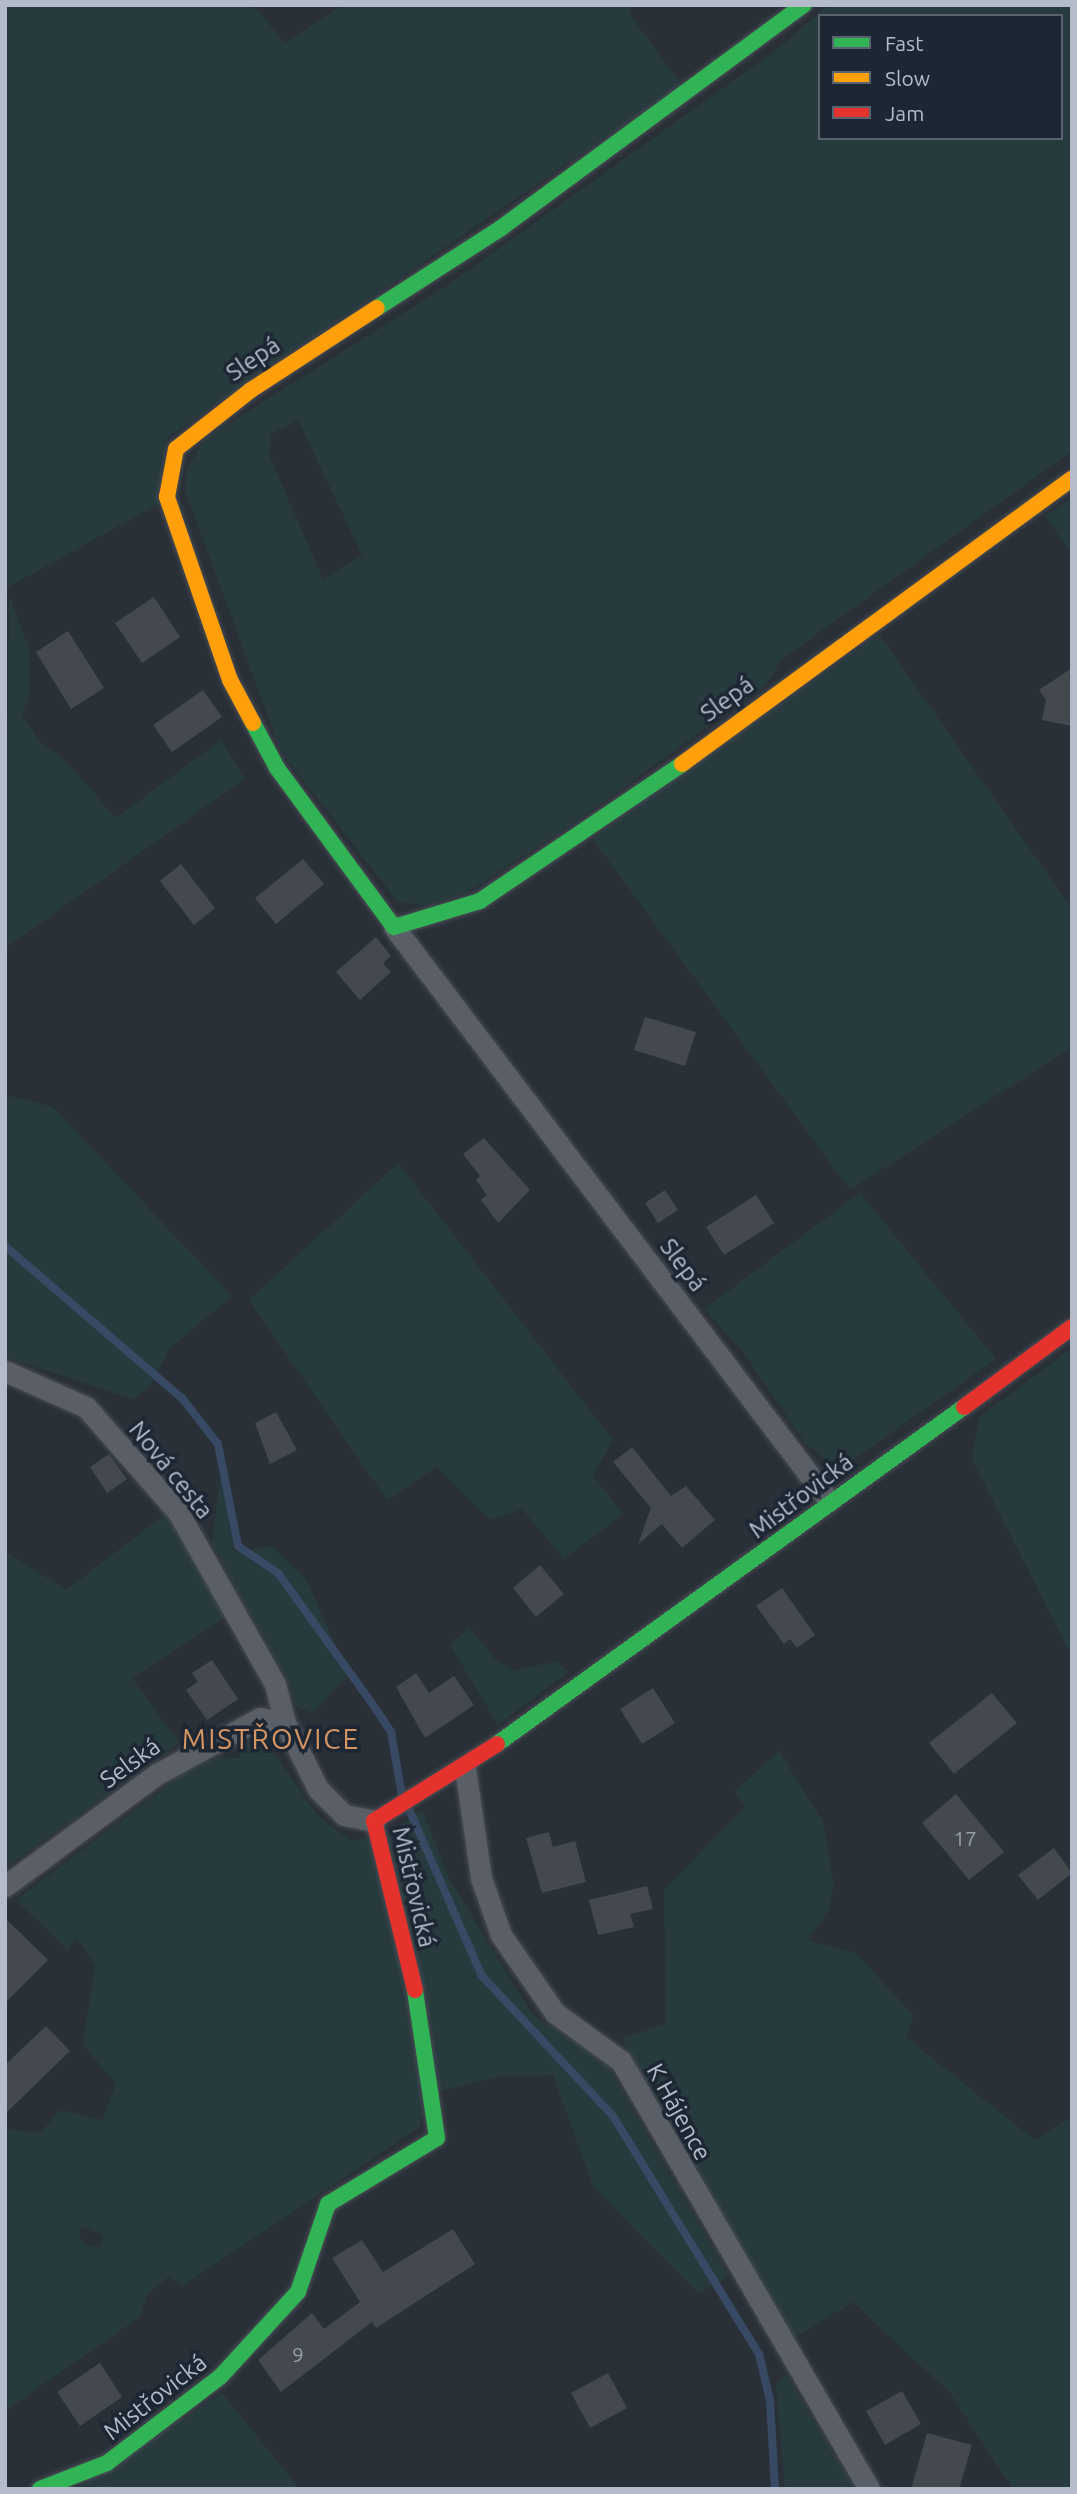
<!DOCTYPE html>
<html>
<head>
<meta charset="utf-8">
<style>
	body { margin:0 }
	#map { position:relative; width:1077px; height:2494px; overflow:hidden; background:#2a3038; font-family:Ubuntu,sans-serif }
	div>[style] { position:absolute }
	[style*='--x'] { left:calc(var(--x)*1px); top:calc(var(--y)*1px); width:calc(var(--w)*1px); rotate:calc(var(--a)*1deg) }
	.green>* { inset:0; background:#273a3e }
	.stream>* { height:8px; margin:-4px; padding:0 4px; transform-origin:4px; border-radius:4px; background:#384963 }
	.building>* { inset:0; background:#444950 }
	.roads { filter:drop-shadow(0 0 2px #484c53) drop-shadow(0 0 2px #484c53) }
	.street>* { height:21px; margin:-10.5px; padding:0 10.5px; transform-origin:10.5px; border-radius:10.5px; background:#5a5e66 }
	.fast>* { height:16px; margin:-8px; padding:0 8px; transform-origin:8px; border-radius:8px; background:#30b455 }
	.slow>* { height:16px; margin:-8px; padding:0 8px; transform-origin:8px; border-radius:8px; background:#ff9f0a }
	.jam>* { height:16px; margin:-8px; padding:0 8px; transform-origin:8px; border-radius:8px; background:#e5322d }
	span { translate:-50% -50%; white-space:nowrap; text-align:center; line-height:1.15; -webkit-text-stroke:7px #1d2633; paint-order:stroke }
	.number-label { font-size:21px; color:#989fab }
	.number-label span { -webkit-text-stroke-width:0 }
	.street-label { font-size:24px; color:#b4bcc9 }
	.quarter-label { font-size:28px; color:#d59563; letter-spacing:2px }
	.frame { position:absolute; inset:0; border:7px solid #b4bcc9; pointer-events:none }
	.legend { position:absolute; left:818px; top:14px; width:245px; height:126px; box-sizing:border-box; background:#1d2633; border:2px solid #59626f; margin:0; padding:9px 12px; list-style:none; font-size:21px; color:#b4bcc9 }
	.legend li { display:flex; align-items:center; gap:14px; height:35px }
	.legend b { width:35px; border:2px solid #59626f }
</style>
</head>
<body>
<div id="map">
	<div class="green">
		<i style="clip-path:polygon(5px 5px,253px 5px,285px 43px,342px 5px,636px 5px,628px 12px,682px 85px,167px 438px,160px 503px,5px 589px)"></i>
		<i style="clip-path:polygon(evenodd,828px 5px,1072px 5px,1072px 451px,781px 660px,766px 685px,577px 821px,466px 893px,428px 906px,397px 901px,281px 752px,185px 490px,187px 468px,206px 438px,445px 287px,775px 51px,828px 5px,820px 16px,1061px 16px,1061px 138px,820px 138px,820px 16px,828px 5px,298px 420px,362px 555px,323px 579px,269px 455px,271px 434px,298px 420px)"></i>
		<i style="clip-path:polygon(1072px 497px,1072px 555px,1045px 516px)"></i>
		<i style="clip-path:polygon(9px 596px,29px 648px,29px 697px,22px 715px,39px 741px,67px 762px,116px 818px,221px 740px,245px 779px,5px 948px)"></i>
		<i style="clip-path:polygon(879px 634px,1072px 909px,1072px 1047px,850px 1190px,592px 838px)"></i>
		<i style="clip-path:polygon(5px 1095px,53px 1107px,232px 1296px,169px 1349px,151px 1385px,133px 1399px,5px 1357px)"></i>
		<i style="clip-path:polygon(398px 1163px,613px 1440px,593px 1475px,623px 1514px,564px 1559px,522px 1509px,491px 1520px,436px 1467px,387px 1500px,249px 1300px)"></i>
		<i style="clip-path:polygon(860px 1193px,996px 1359px,844px 1466px,832px 1465px,805px 1443px,741px 1349px,704px 1309px)"></i>
		<i style="clip-path:polygon(1072px 1348px,1072px 1657px,972px 1459px,979px 1417px)"></i>
		<i style="clip-path:polygon(221px 1471px,234px 1552px,272px 1546px,306px 1579px,349px 1675px,312px 1713px,295px 1706px,288px 1681px,212px 1544px)"></i>
		<i style="clip-path:polygon(168px 1512px,230px 1614px,132px 1678px,179px 1743px,5px 1868px,5px 1551px,66px 1590px)"></i>
		<i style="clip-path:polygon(469px 1627px,496px 1660px,515px 1671px,556px 1661px,568px 1672px,498px 1725px,450px 1645px)"></i>
		<i style="clip-path:polygon(evenodd,263px 1737px,317px 1815px,352px 1841px,393px 1831px,422px 1809px,450px 1880px,532px 2014px,606px 2063px,729px 2276px,698px 2293px,593px 2186px,553px 2075px,499px 2076px,428px 2094px,420px 2127px,184px 2285px,168px 2277px,147px 2295px,140px 2317px,5px 2411px,5px 2129px,40px 2133px,60px 2110px,102px 2120px,116px 2084px,83px 2045px,95px 1966px,77px 1938px,67px 1950px,16px 1900px,185px 1772px,216px 1758px,240px 1758px,239px 1741px,263px 1737px,85px 2226px,103px 2235px,101px 2247px,84px 2245px,78px 2231px,85px 2226px)"></i>
		<i style="clip-path:polygon(779px 1751px,823px 1822px,834px 1884px,830px 1908px,808px 1940px,855px 1953px,914px 2015px,906px 2037px,1035px 2140px,1072px 2117px,1072px 2489px,1013px 2489px,950px 2393px,853px 2302px,794px 2338px,621px 2038px,666px 2024px,664px 1890px,745px 1807px,735px 1791px)"></i>
		<i style="clip-path:polygon(786px 2374px,855px 2489px,785px 2489px,776px 2384px)"></i>
		<i style="clip-path:polygon(222px 2393px,300px 2489px,74px 2489px)"></i>
	</div>
	<div class="stream">
		<i style="--x:5;--y:1246;--w:233;--a:40.7"></i>
		<i style="--x:182;--y:1398;--w:58;--a:52"></i>
		<i style="--x:218;--y:1444;--w:104;--a:78.9"></i>
		<i style="--x:238;--y:1546;--w:48;--a:34"></i>
		<i style="--x:278;--y:1573;--w:155;--a:54.2"></i>
		<i style="--x:369;--y:1699;--w:40;--a:56"></i>
		<i style="--x:391;--y:1732;--w:65;--a:80.2"></i>
		<i style="--x:408;--y:1807;--w:184;--a:66.4"></i>
		<i style="--x:482;--y:1976;--w:192;--a:46.9"></i>
		<i style="--x:613;--y:2116;--w:279;--a:58.5"></i>
		<i style="--x:759;--y:2354;--w:47;--a:76.6"></i>
		<i style="--x:770;--y:2400;--w:89;--a:86.8"></i>
	</div>
	<div class="building">
		<i style="clip-path:polygon(154px 597px,180px 637px,142px 663px,115px 623px)"></i>
		<i style="clip-path:polygon(68px 631px,104px 688px,71px 709px,36px 652px)"></i>
		<i style="clip-path:polygon(1072px 668px,1072px 726px,1042px 720px,1046px 700px,1039px 690px)"></i>
		<i style="clip-path:polygon(203px 690px,222px 717px,172px 752px,153px 725px)"></i>
		<i style="clip-path:polygon(303px 859px,324px 884px,276px 924px,255px 898px)"></i>
		<i style="clip-path:polygon(181px 864px,215px 908px,194px 925px,160px 881px)"></i>
		<i style="clip-path:polygon(376px 937px,391px 956px,383px 963px,391px 972px,360px 1000px,336px 972px)"></i>
		<i style="clip-path:polygon(645px 1017px,696px 1032px,685px 1066px,634px 1050px)"></i>
		<i style="clip-path:polygon(484px 1138px,530px 1190px,498px 1223px,481px 1200px,487px 1195px,476px 1180px,480px 1176px,463px 1154px)"></i>
		<i style="clip-path:polygon(665px 1190px,678px 1210px,658px 1223px,645px 1203px)"></i>
		<i style="clip-path:polygon(756px 1195px,774px 1223px,724px 1255px,706px 1227px)"></i>
		<i style="clip-path:polygon(276px 1412px,297px 1450px,270px 1464px,255px 1423px)"></i>
		<i style="clip-path:polygon(632px 1447px,671px 1496px,686px 1486px,715px 1520px,682px 1548px,662px 1524px,638px 1544px,651px 1508px,613px 1462px)"></i>
		<i style="clip-path:polygon(109px 1454px,127px 1479px,107px 1493px,90px 1467px)"></i>
		<i style="clip-path:polygon(540px 1565px,564px 1594px,536px 1617px,513px 1588px)"></i>
		<i style="clip-path:polygon(782px 1588px,815px 1635px,797px 1648px,790px 1639px,784px 1644px,756px 1606px)"></i>
		<i style="clip-path:polygon(212px 1660px,238px 1699px,207px 1720px,186px 1690px,198px 1682px,192px 1673px)"></i>
		<i style="clip-path:polygon(416px 1673px,429px 1693px,454px 1676px,474px 1705px,425px 1738px,396px 1687px)"></i>
		<i style="clip-path:polygon(653px 1688px,675px 1723px,642px 1744px,620px 1709px)"></i>
		<i style="clip-path:polygon(992px 1693px,1017px 1723px,954px 1774px,929px 1743px)"></i>
		<i style="clip-path:polygon(956px 1794px,1004px 1852px,969px 1880px,922px 1823px)"></i>
		<i style="clip-path:polygon(549px 1832px,553px 1847px,575px 1841px,586px 1882px,542px 1893px,526px 1838px)"></i>
		<i style="clip-path:polygon(1054px 1848px,1072px 1873px,1038px 1900px,1018px 1875px)"></i>
		<i style="clip-path:polygon(647px 1886px,653px 1909px,630px 1914px,634px 1927px,598px 1935px,589px 1900px)"></i>
		<i style="clip-path:polygon(5px 1918px,48px 1960px,5px 2003px)"></i>
		<i style="clip-path:polygon(46px 2026px,70px 2051px,5px 2114px,5px 2065px)"></i>
		<i style="clip-path:polygon(453px 2229px,475px 2264px,376px 2328px,372px 2322px,281px 2392px,258px 2360px,312px 2313px,324px 2329px,360px 2302px,332px 2258px,362px 2240px,383px 2272px)"></i>
		<i style="clip-path:polygon(100px 2363px,122px 2397px,80px 2426px,57px 2392px)"></i>
		<i style="clip-path:polygon(608px 2373px,627px 2408px,590px 2428px,571px 2393px)"></i>
		<i style="clip-path:polygon(902px 2391px,921px 2424px,885px 2445px,866px 2411px)"></i>
		<i style="clip-path:polygon(927px 2433px,972px 2445px,959px 2489px,911px 2489px)"></i>
	</div>
	<div class="roads">
		<div class="street">
			<i style="--x:394;--y:927;--w:720;--a:52.84"></i>
			<i style="--x:5;--y:1371;--w:89;--a:24"></i>
			<i style="--x:86;--y:1407;--w:140;--a:48.8"></i>
			<i style="--x:178;--y:1512;--w:197;--a:60.6"></i>
			<i style="--x:275;--y:1684;--w:40;--a:75.6"></i>
			<i style="--x:465;--y:1768;--w:111;--a:81.7"></i>
			<i style="--x:481;--y:1878;--w:60;--a:70.7"></i>
			<i style="--x:501;--y:1935;--w:95;--a:55.3"></i>
			<i style="--x:555;--y:2013;--w:82;--a:36"></i>
			<i style="--x:621;--y:2061;--w:495;--a:59.9"></i>
			<i style="--x:5;--y:1886;--w:189;--a:-36.4"></i>
			<i style="--x:157;--y:1774;--w:117;--a:-28.5"></i>
			<i style="--x:260;--y:1718;--w:25;--a:11"></i>
			<i style="--x:285;--y:1723;--w:74;--a:63.4"></i>
			<i style="--x:318;--y:1789;--w:37;--a:45"></i>
			<i style="--x:344;--y:1815;--w:31;--a:11"></i>
		</div>
		<div class="fast">
			<i style="--x:377;--y:308;--w:148;--a:-32.8"></i>
			<i style="--x:501;--y:228;--w:376;--a:-36.4"></i>
			<i style="--x:253;--y:723;--w:51;--a:61.9"></i>
			<i style="--x:277;--y:768;--w:197;--a:53.7"></i>
			<i style="--x:394;--y:927;--w:90;--a:-16.8"></i>
			<i style="--x:480;--y:901;--w:244;--a:-34.1"></i>
			<i style="--x:497;--y:1744;--w:576;--a:-35.82"></i>
			<i style="--x:40;--y:2489;--w:72;--a:-21.2"></i>
			<i style="--x:107;--y:2463;--w:143;--a:-37.3"></i>
			<i style="--x:221;--y:2376;--w:114;--a:-47.5"></i>
			<i style="--x:298;--y:2292;--w:93;--a:-71.2"></i>
			<i style="--x:328;--y:2204;--w:127;--a:-31.2"></i>
			<i style="--x:437;--y:2138;--w:150;--a:-98.5"></i>
		</div>
		<div class="slow">
			<i style="--x:253;--y:723;--w:49;--a:-118.1"></i>
			<i style="--x:230;--y:680;--w:194;--a:-109"></i>
			<i style="--x:167;--y:497;--w:49;--a:-79.4"></i>
			<i style="--x:176;--y:449;--w:95;--a:-38.2"></i>
			<i style="--x:251;--y:390;--w:150;--a:-33.1"></i>
			<i style="--x:682;--y:764;--w:483;--a:-36.2"></i>
		</div>
		<div class="jam">
			<i style="--x:964;--y:1407;--w:134;--a:-36.5"></i>
			<i style="--x:415;--y:1990;--w:174;--a:-103.6"></i>
			<i style="--x:374;--y:1821;--w:145;--a:-32"></i>
		</div>
	</div>
	<div class="number-label">
		<span style="left:965px;top:1838px">17</span>
		<span style="left:298px;top:2354px">9</span>
	</div>
	<div class="street-label">
		<span style="left:253px;top:359px;rotate:-34deg">Slepá</span>
		<span style="left:727px;top:699px;rotate:-36deg">Slepá</span>
		<span style="left:683px;top:1265px;rotate:53deg">Slepá</span>
		<span style="left:171px;top:1470px;rotate:51deg">Nová cesta</span>
		<span style="left:801px;top:1496px;rotate:-37deg">Mistřovická</span>
		<span style="left:130px;top:1763px;rotate:-36deg">Selská</span>
		<span style="left:414px;top:1887px;rotate:77deg">Mistřovická</span>
		<span style="left:679px;top:2112px;rotate:61deg">K Hájence</span>
		<span style="left:155px;top:2397px;rotate:-38deg">Mistřovická</span>
	</div>
	<div class="quarter-label">
		<span style="left:271px;top:1739px">MISTŘOVICE</span>
	</div>
	<div class="frame"></div>
	<ul class="legend">
	<li><b style="height:9px;background:#30b455"></b>Fast</li>
	<li><b style="height:9px;background:#ff9f0a"></b>Slow</li>
	<li><b style="height:9px;background:#e5322d"></b>Jam</li>
	</ul>
</div>
</body>
</html>
